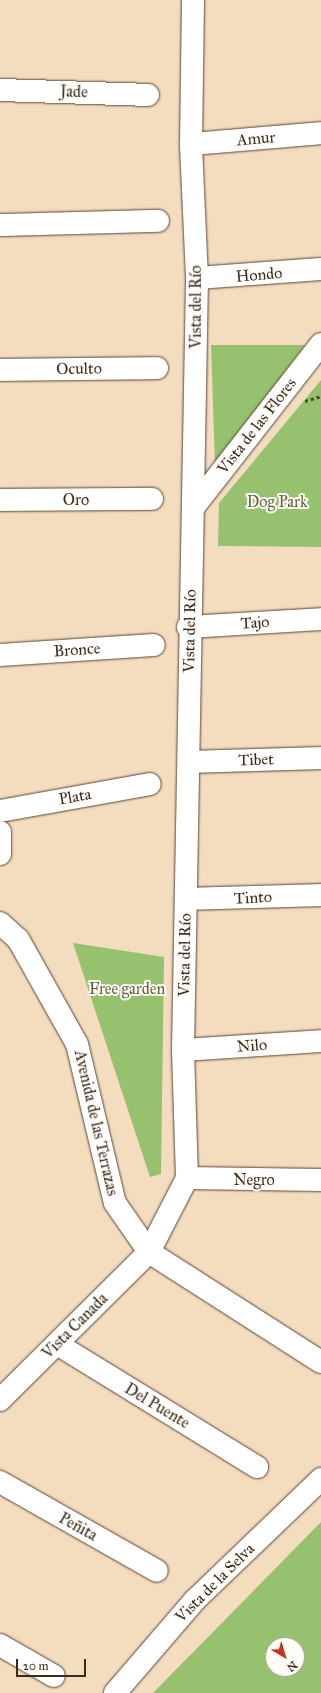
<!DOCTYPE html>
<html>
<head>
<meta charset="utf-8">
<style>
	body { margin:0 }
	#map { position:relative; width:321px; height:1693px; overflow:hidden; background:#f4dcbe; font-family:"IM FELL Great Primer",serif }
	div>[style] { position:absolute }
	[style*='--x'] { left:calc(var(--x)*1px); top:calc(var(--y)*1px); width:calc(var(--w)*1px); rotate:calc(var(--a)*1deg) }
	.green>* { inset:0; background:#96c16e }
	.path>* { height:2.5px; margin-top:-1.25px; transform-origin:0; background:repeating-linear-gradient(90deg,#574536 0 3px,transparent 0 6px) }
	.roads { filter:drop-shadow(0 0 1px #574536) drop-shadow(0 0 1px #574536) }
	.minor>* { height:22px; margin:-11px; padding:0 11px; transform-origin:11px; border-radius:11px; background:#fff }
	span { translate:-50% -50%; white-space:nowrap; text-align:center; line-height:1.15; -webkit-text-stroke:4px #fdfcf7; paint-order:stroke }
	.street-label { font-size:16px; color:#3b2a1e }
	.park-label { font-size:16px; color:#5b5f3a }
	.north { position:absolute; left:265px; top:1637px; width:40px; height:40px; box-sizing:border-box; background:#fdfcf7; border:1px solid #afa8a0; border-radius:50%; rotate:142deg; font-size:11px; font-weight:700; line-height:16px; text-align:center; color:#3b2a1e }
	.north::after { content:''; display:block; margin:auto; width:14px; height:18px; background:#c8321e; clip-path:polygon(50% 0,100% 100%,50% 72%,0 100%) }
	.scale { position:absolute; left:16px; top:1659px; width:70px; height:18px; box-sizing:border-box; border:2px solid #3b2a1e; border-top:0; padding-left:5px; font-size:12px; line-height:14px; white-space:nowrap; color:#3b2a1e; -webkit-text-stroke:3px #fdfcf7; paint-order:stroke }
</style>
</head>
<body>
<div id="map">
	<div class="green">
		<i style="clip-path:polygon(211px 345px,305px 345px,215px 464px)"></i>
		<i style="clip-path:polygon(321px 380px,321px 547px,218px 546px,219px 503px)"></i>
		<i style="clip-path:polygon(73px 943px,164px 957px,161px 1174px,150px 1177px)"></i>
		<i style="clip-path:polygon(evenodd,321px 1522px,321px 1693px,153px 1693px,321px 1522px,273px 1645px,297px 1645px,297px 1669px,273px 1669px,273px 1645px)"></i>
	</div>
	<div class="path">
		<i style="--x:305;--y:401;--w:17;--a:-17"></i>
	</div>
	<div class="roads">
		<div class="minor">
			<i style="--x:0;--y:90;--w:148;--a:1.9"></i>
			<i style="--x:191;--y:144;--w:130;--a:-4.8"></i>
			<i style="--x:0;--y:225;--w:158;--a:-1.5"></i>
			<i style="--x:197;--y:278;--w:124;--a:-4.2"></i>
			<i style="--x:0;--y:370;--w:157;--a:-0.7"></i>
			<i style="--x:0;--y:500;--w:152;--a:-0.4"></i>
			<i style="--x:193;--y:508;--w:208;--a:-52"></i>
			<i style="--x:188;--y:627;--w:133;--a:-3.4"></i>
			<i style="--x:0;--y:655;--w:154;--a:-3.7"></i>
			<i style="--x:190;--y:762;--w:131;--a:-1.7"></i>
			<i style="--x:0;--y:811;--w:152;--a:-10.2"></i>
			<i style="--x:0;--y:832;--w:22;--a:90"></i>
			<i style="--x:186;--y:899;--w:135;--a:-1.7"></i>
			<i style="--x:0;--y:923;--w:24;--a:42"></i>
			<i style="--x:18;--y:939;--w:120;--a:60.7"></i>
			<i style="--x:77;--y:1044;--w:163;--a:76.6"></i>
			<i style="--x:115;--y:1203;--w:60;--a:55.2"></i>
			<i style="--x:149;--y:1252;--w:204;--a:32.6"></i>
			<i style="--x:183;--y:1050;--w:138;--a:-3.7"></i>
			<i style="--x:187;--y:1178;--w:134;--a:0.9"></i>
			<i style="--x:57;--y:1344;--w:235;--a:31.6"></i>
			<i style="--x:0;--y:1400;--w:210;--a:-44.8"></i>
			<i style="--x:149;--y:1252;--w:83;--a:-62.8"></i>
			<i style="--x:187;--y:1178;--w:128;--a:-91.8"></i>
			<i style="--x:183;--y:1050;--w:772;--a:-88.96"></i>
			<i style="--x:197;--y:278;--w:134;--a:-92.6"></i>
			<i style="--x:191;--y:144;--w:144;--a:-89.2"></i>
			<i style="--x:0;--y:1482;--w:180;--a:29.5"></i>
			<i style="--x:0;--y:1645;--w:62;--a:29.9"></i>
			<i style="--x:115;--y:1693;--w:123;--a:-49.3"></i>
			<i style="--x:195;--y:1600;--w:175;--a:-43.8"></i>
		</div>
	</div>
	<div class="street-label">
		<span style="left:74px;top:92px;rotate:2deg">Jade</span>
		<span style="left:256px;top:139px;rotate:-5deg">Amur</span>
		<span style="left:259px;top:275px;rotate:-5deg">Hondo</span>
		<span style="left:196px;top:307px;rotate:-90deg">Vista del Río</span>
		<span style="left:79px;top:369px;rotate:-1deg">Oculto</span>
		<span style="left:257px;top:426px;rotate:-52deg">Vista de las Flores</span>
		<span style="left:76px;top:500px">Oro</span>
		<span style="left:255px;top:623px;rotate:-4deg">Tajo</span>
		<span style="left:190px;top:631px;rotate:-89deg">Vista del Río</span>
		<span style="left:77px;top:650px;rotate:-4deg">Bronce</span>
		<span style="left:256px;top:760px;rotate:-2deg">Tibet</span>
		<span style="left:75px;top:797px;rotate:-10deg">Plata</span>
		<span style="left:253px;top:898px;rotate:-3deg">Tinto</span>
		<span style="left:185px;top:955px;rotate:-89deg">Vista del Río</span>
		<span style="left:252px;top:1046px;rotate:-4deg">Nilo</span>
		<span style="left:96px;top:1123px;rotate:77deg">Avenida de las Terrazas</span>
		<span style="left:254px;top:1180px">Negro</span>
		<span style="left:75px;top:1326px;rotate:-45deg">Vista Canada</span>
		<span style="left:157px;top:1406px;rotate:31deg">Del Puente</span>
		<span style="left:78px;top:1527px;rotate:29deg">Peñita</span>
		<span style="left:215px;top:1583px;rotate:-45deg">Vista de la Selva</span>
	</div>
	<div class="park-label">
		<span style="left:277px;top:502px">Dog Park</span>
		<span style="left:127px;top:989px">Free garden</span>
	</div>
	<div class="north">N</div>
	<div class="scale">20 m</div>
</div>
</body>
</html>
